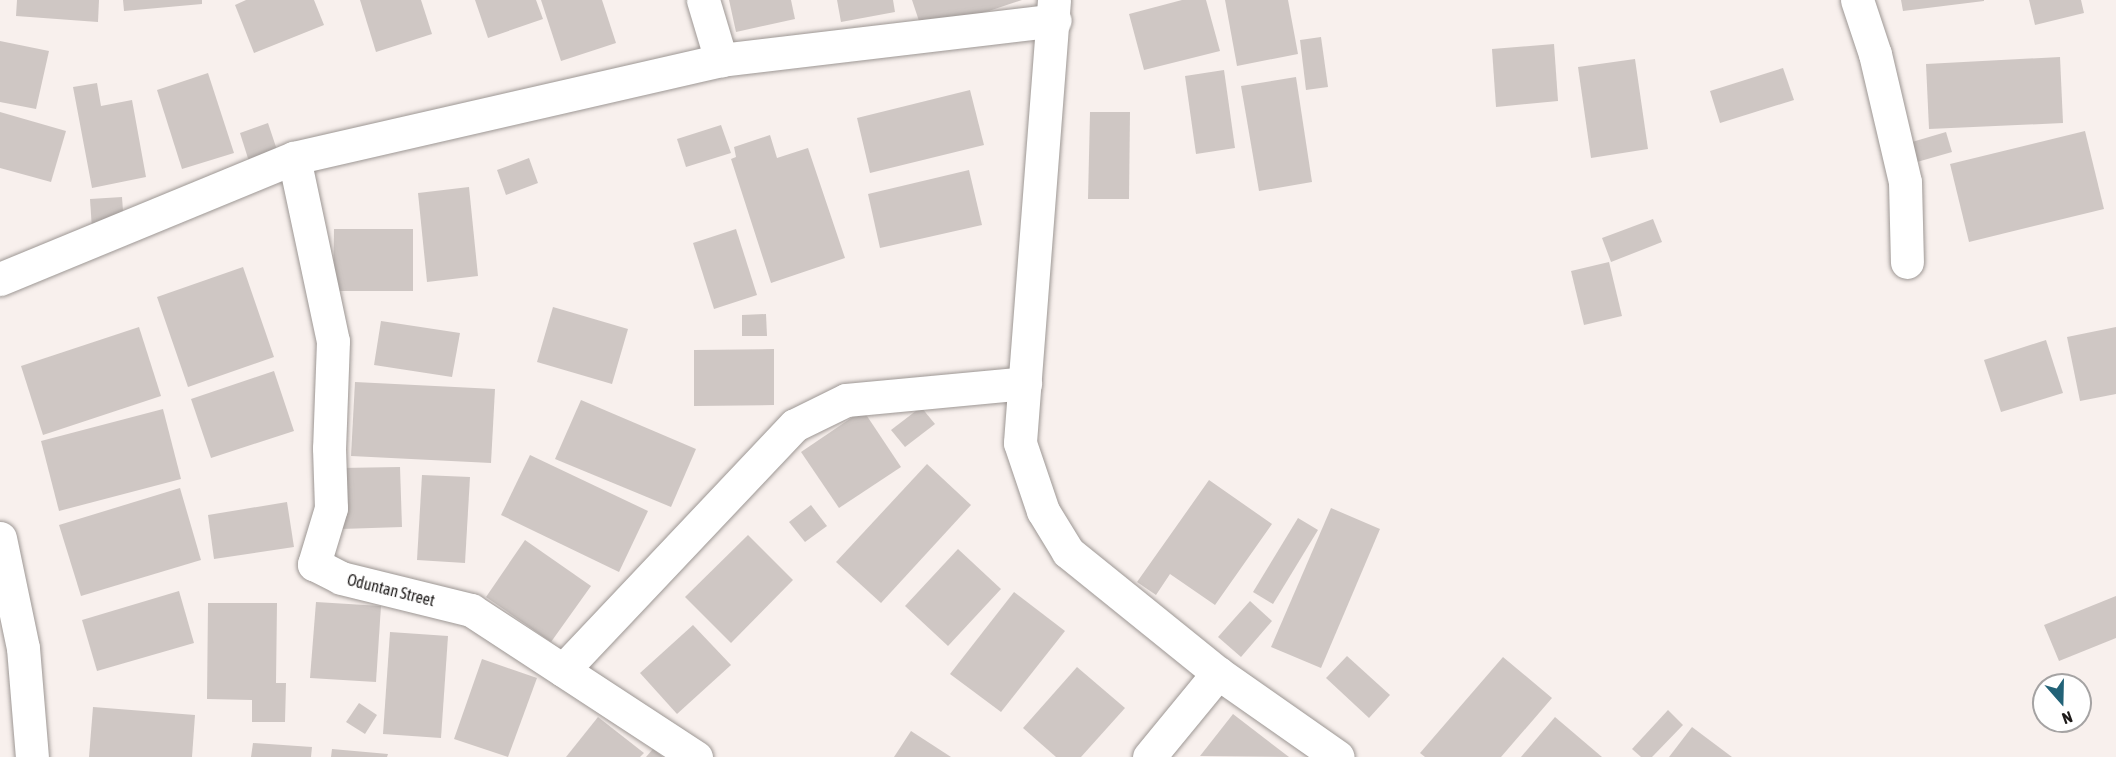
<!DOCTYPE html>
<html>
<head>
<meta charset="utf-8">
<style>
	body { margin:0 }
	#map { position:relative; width:2116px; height:757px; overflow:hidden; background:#f8f0ed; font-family:"Asap Condensed",sans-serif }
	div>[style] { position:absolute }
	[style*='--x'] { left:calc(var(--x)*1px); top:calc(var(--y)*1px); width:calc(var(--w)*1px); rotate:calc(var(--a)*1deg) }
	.building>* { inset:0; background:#cfc7c4 }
	.roads { filter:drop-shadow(0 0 2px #9d9794) drop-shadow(0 0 2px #9d9794) }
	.minor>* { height:33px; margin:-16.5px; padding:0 16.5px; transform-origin:16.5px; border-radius:16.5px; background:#fff }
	span { translate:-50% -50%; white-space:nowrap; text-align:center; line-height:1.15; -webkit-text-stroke:4.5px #fff; paint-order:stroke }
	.street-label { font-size:16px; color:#1d1a19 }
	.north { position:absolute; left:2032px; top:673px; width:60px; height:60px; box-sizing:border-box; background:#fff; border:2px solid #a5a3a3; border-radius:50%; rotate:160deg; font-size:16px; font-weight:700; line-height:24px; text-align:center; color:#1d1a19 }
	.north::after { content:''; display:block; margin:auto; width:21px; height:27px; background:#226277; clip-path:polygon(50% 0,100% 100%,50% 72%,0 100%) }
</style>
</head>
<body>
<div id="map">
	<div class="building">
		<i style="clip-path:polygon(17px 0,99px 0,98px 22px,16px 16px)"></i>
		<i style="clip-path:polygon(123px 0,202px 0,202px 4px,124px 11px)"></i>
		<i style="clip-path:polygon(246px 0,314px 0,324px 25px,254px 53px,235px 5px)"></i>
		<i style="clip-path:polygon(360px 0,421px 0,432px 34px,376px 52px)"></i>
		<i style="clip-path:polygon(475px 0,536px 0,543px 19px,488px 38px)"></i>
		<i style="clip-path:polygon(541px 0,602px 0,616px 43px,561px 61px)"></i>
		<i style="clip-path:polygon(729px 0,791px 0,795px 19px,736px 32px)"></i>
		<i style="clip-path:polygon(837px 0,893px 0,895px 12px,841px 22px)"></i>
		<i style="clip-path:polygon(912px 0,1022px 0,923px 33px)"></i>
		<i style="clip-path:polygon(1182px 0,1206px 0,1220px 51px,1144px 70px,1129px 14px)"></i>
		<i style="clip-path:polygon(1225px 0,1288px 0,1298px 54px,1237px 66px)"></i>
		<i style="clip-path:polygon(1901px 0,1984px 0,1984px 1px,1903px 11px)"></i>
		<i style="clip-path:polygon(2029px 0,2081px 0,2084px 13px,2035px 25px)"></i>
		<i style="clip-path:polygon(1321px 37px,1328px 87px,1306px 90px,1300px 40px)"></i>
		<i style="clip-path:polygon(0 41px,49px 51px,36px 109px,0 102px)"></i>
		<i style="clip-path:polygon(1554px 44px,1558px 101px,1496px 107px,1492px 49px)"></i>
		<i style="clip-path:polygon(2060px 57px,2063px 123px,1929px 129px,1926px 64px)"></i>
		<i style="clip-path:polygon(1635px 59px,1648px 149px,1591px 158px,1578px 67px)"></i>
		<i style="clip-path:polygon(1783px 68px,1794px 100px,1720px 123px,1710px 91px)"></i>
		<i style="clip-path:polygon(1224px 70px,1235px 148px,1196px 154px,1185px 76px)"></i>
		<i style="clip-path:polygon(208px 73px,234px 153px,182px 169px,157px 90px)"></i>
		<i style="clip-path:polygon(1296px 77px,1312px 182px,1259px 191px,1241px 86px)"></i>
		<i style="clip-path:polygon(97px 83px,101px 106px,132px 100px,146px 177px,92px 188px,73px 87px)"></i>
		<i style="clip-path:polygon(970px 90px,984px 145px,870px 173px,857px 118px)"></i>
		<i style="clip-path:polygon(0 112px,66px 131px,51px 182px,0 168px)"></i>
		<i style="clip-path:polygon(1090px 112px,1130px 112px,1129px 199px,1088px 199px)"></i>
		<i style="clip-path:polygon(268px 123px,281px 162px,252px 171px,240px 133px)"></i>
		<i style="clip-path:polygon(721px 125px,731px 153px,686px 167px,677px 139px)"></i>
		<i style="clip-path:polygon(2085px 131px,2104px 209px,1969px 242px,1950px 164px)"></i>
		<i style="clip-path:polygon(1946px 132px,1952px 152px,1917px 162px,1912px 142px)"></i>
		<i style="clip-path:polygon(770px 135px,777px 158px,808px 148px,845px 258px,771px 283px,731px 159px,736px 157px,734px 147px)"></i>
		<i style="clip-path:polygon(529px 158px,538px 183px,506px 195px,497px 170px)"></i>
		<i style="clip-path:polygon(969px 170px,982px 225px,880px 248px,868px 194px)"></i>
		<i style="clip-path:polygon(469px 187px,478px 276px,427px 282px,418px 193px)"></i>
		<i style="clip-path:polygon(122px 197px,124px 226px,92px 229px,90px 199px)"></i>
		<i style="clip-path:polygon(1653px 219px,1662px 242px,1611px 262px,1602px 238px)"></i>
		<i style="clip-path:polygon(334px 229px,413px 229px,413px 291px,333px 291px)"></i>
		<i style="clip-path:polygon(736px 229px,757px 295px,714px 309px,693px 243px)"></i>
		<i style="clip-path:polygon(1609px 262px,1622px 316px,1584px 325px,1571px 271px)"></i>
		<i style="clip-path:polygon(243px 267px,274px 357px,188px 387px,157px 297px)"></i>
		<i style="clip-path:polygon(553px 307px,628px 329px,612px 384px,537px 362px)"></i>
		<i style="clip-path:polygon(766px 314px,767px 336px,742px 336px,742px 315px)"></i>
		<i style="clip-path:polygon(381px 321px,460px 333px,452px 377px,374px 365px)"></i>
		<i style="clip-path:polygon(139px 327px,161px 396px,43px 435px,21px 366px)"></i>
		<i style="clip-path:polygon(2116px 327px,2116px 394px,2080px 401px,2067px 337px)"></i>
		<i style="clip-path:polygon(2046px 340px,2063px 393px,2001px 412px,1984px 360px)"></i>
		<i style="clip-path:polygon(774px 349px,774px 405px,694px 406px,694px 350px)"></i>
		<i style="clip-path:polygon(274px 371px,294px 431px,211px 458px,191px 399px)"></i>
		<i style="clip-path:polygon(355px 382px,495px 389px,491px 463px,351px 456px)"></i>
		<i style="clip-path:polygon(581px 400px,696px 449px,671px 507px,555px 459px)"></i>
		<i style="clip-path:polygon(921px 407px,935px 424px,905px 447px,891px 430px)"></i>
		<i style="clip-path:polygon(163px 409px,181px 479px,59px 511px,41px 441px)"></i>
		<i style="clip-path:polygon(863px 410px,901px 467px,839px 508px,801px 452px)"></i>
		<i style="clip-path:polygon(530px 455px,648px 511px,619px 572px,501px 515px)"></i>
		<i style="clip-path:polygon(927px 464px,971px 505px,881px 603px,836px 562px)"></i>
		<i style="clip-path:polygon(400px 467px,402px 527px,341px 529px,340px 468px)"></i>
		<i style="clip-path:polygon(422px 475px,470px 477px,465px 563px,417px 560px)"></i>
		<i style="clip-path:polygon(1209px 480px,1272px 524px,1215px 605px,1170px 574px,1156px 595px,1137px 582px)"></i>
		<i style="clip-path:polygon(180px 488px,201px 560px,81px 596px,59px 525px)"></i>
		<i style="clip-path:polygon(287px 502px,294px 547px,214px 559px,208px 515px)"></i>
		<i style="clip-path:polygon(811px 505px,827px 526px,805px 542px,789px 522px)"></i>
		<i style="clip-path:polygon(1331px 508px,1380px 529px,1321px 668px,1271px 647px)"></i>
		<i style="clip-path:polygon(1298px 518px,1318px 530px,1273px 604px,1253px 592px)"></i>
		<i style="clip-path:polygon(748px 535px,793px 580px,731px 643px,685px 597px)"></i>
		<i style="clip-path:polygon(525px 540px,591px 586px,551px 642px,486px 597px)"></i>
		<i style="clip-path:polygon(958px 549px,1001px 589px,948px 646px,905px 606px)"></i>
		<i style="clip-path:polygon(179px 591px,194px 643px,97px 671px,82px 620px)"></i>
		<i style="clip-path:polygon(1014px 592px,1065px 631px,1001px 712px,950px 674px)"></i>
		<i style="clip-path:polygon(2116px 596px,2116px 638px,2059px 661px,2044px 625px)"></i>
		<i style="clip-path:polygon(1250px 601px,1272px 621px,1241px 657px,1218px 637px)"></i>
		<i style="clip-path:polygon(316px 602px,381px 606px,376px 682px,310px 678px)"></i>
		<i style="clip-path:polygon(208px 603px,277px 603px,276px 683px,286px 683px,285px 722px,252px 722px,252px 700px,207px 699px)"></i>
		<i style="clip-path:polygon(693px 625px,731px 665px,677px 714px,640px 673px)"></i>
		<i style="clip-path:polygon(390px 632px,448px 636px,441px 738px,383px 734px)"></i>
		<i style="clip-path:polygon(1347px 656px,1390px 695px,1369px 718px,1326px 678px)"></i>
		<i style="clip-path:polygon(1503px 657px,1552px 698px,1501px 757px,1425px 757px,1420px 753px)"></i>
		<i style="clip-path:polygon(482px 659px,537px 678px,508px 757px,454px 739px)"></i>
		<i style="clip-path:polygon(1077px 667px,1125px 708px,1081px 757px,1056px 757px,1023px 728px)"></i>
		<i style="clip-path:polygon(359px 703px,377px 715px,365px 734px,346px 722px)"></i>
		<i style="clip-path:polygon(93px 707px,195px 715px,192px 757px,89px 757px)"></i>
		<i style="clip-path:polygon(1668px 710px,1683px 725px,1652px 757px,1641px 757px,1632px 749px)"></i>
		<i style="clip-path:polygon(1233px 714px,1289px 757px,1200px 756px)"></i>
		<i style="clip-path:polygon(598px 717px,644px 753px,640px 757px,566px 757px)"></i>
		<i style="clip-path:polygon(1555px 717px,1602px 757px,1521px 757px)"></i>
		<i style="clip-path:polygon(1692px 727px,1732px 757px,1669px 757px)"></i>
		<i style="clip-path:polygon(911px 731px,951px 757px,894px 757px)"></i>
		<i style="clip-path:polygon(253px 743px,312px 747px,311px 757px,251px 757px)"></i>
		<i style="clip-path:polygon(332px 749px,388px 754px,387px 757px,331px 757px)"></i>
		<i style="clip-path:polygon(653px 749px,663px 757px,646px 757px)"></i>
	</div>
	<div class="roads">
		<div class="minor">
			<i style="--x:703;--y:0;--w:63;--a:73.3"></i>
			<i style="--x:1054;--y:0;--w:444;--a:94.4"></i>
			<i style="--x:1020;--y:443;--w:72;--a:71.3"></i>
			<i style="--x:1043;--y:511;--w:48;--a:58.6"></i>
			<i style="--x:1068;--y:552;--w:193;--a:38.9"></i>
			<i style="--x:1218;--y:673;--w:146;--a:35"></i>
			<i style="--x:1857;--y:0;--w:57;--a:71.6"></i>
			<i style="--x:1875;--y:54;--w:131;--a:76.8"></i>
			<i style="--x:1905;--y:182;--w:80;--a:88.6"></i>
			<i style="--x:294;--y:158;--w:187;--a:78"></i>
			<i style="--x:333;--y:341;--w:107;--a:92.1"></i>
			<i style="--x:329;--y:448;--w:60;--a:88.1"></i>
			<i style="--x:331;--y:508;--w:59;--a:106.9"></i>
			<i style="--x:314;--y:564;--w:30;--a:27"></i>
			<i style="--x:341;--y:578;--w:134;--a:13.8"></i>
			<i style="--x:471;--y:610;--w:269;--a:33.2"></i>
			<i style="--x:0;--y:279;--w:318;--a:-22.4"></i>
			<i style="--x:294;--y:158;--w:438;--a:-12.9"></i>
			<i style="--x:721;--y:60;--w:336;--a:-6.8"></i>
			<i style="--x:0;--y:538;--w:112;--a:78.2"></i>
			<i style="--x:23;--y:648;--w:109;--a:85.3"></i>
			<i style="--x:563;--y:670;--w:337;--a:-46.6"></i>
			<i style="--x:795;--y:425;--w:57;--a:-26.1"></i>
			<i style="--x:846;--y:400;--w:180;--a:-5.4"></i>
			<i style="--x:1149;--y:757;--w:109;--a:-50.6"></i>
		</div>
	</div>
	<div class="street-label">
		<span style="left:391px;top:590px;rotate:14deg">Oduntan Street</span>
	</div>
	<div class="north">N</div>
</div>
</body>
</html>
